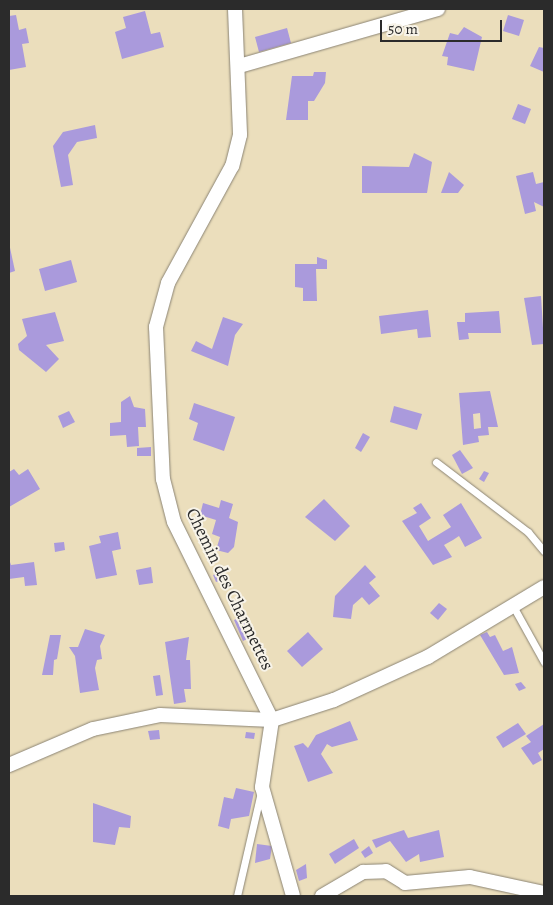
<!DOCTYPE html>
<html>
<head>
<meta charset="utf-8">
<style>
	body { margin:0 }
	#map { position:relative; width:553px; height:905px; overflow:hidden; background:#ebdebc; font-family:Alegreya,serif }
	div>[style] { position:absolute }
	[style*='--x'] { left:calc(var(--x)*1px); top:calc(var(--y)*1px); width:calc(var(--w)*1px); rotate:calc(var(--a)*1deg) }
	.building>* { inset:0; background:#aa9adc }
	.roads { filter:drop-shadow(0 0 1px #8b8474) drop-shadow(0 0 1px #8b8474) }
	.service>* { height:7px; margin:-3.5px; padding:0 3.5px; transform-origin:3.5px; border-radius:3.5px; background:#fff }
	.minor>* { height:14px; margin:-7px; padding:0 7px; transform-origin:7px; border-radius:7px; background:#fff }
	span { translate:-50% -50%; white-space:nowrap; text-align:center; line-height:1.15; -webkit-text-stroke:4px #f7f3e8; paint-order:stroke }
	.street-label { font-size:18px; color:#2b2b2b }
	.frame { position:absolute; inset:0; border:10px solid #2b2b2b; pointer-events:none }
	.scale { position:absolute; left:380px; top:20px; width:122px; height:22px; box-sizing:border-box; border:2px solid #2b2b2b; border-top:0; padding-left:6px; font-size:15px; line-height:18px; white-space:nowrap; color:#2b2b2b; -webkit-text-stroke:4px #f7f3e8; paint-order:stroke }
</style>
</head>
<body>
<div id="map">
	<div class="building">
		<i style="clip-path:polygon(145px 11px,151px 34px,160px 32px,164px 47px,122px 59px,115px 32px,126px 28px,123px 17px)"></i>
		<i style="clip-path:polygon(16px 15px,19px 30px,26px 28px,29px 43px,22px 44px,26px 67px,9px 70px,9px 16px)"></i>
		<i style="clip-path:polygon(508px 15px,524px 20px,519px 36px,503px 31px)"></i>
		<i style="clip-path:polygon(464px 27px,482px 37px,474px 71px,447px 65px,448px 57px,442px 56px,450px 33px,458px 35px)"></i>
		<i style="clip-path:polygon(287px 28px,291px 43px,259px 52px,255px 37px)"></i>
		<i style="clip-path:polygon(539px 47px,544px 48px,544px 72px,530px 66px)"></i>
		<i style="clip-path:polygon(314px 72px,326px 72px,325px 83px,314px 101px,308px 101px,308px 120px,286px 120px,292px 76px,313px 76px)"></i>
		<i style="clip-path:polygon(518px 104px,531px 109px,525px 124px,512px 119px)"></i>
		<i style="clip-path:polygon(95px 125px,97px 138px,77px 142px,68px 155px,73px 185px,61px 187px,53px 146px,63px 132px)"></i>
		<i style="clip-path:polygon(414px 153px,432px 162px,427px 193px,362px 193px,362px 166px,409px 167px)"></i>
		<i style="clip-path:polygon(449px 172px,464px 185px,458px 193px,441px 193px)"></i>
		<i style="clip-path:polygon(533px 172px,536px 184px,544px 182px,544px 207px,534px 202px,536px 211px,525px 214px,516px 176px)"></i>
		<i style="clip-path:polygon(9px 243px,15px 271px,9px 273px)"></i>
		<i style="clip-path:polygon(317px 257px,327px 260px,327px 269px,316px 269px,317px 301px,303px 301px,303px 288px,295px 287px,295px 264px,317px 264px)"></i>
		<i style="clip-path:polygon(71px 260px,77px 282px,45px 291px,39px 269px)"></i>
		<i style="clip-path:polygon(541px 296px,544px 344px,532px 345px,524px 298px)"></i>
		<i style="clip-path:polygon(428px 310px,431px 337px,418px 338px,417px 329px,381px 334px,379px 316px)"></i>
		<i style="clip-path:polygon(499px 311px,501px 333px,468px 333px,469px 339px,459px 340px,457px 322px,465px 322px,465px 313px)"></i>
		<i style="clip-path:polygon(55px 312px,64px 341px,46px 345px,59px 359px,46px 372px,19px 350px,18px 344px,27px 336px,22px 319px)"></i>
		<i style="clip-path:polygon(223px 317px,243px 324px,235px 335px,228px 366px,191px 351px,196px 341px,212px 349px)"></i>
		<i style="clip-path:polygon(evenodd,490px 391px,498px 427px,488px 427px,489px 435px,478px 436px,479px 442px,463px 445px,459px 393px,490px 391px,480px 413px,481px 428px,474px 429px,473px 414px,480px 413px)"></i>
		<i style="clip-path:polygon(130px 396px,134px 407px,145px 409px,146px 427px,138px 427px,139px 446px,127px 447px,126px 435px,110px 436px,110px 423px,121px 422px,121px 402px)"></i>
		<i style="clip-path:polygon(194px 403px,235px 417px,224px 451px,193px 440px,198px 423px,189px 419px)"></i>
		<i style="clip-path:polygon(394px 406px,422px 414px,417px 430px,390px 422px)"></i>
		<i style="clip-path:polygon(69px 411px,75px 422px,63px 428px,58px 416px)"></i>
		<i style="clip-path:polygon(363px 433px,370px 437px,361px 452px,355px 448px)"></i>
		<i style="clip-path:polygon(151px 447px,151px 456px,137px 456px,137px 448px)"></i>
		<i style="clip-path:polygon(460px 450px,473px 468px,462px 474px,452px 455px)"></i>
		<i style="clip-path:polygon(14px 469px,19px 475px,28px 469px,40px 489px,9px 507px,9px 472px)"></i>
		<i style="clip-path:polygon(484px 471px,489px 473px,484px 482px,479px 479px)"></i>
		<i style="clip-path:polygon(324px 499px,350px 526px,335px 541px,305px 517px)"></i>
		<i style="clip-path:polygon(221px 500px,233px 504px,229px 518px,238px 522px,234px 547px,228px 553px,216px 550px,220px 537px,212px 534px,216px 520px,200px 515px,203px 503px,219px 508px)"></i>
		<i style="clip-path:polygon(421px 503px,431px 518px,419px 526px,428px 541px,451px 527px,443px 515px,461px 503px,482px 538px,465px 547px,459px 536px,453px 540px,444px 545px,452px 557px,433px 565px,402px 521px,417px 513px,413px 508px)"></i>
		<i style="clip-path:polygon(118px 532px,121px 549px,112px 551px,117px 575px,96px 579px,89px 546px,101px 543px,99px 536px)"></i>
		<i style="clip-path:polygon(64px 542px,65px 550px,55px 552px,54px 543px)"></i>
		<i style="clip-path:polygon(9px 559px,11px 565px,34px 562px,37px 585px,25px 586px,24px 577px,9px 579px)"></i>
		<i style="clip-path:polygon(365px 565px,376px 577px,369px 583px,380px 596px,369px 605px,362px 597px,353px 605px,351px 619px,333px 617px,335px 596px)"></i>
		<i style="clip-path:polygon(151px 567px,153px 583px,139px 585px,136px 570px)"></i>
		<i style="clip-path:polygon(220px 573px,223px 580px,216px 582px,213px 575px)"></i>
		<i style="clip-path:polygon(439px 603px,447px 609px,438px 620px,430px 613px)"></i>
		<i style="clip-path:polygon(246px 615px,255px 635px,243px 641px,234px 620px)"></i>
		<i style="clip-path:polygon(85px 629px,105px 635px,100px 646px,102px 659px,97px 660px,95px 668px,99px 690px,80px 693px,75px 656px,69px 647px,78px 647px)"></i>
		<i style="clip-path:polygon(308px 632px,323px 649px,302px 667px,287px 651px)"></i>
		<i style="clip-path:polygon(487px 632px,490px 637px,495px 635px,503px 651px,512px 647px,519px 673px,504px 675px,480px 635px)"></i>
		<i style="clip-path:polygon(50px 635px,61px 635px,57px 659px,54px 660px,53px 675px,42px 675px)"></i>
		<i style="clip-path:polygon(189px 637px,186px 660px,190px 660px,191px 689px,184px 689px,186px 702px,174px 704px,165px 642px)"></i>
		<i style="clip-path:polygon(160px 675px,163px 695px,156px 696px,153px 676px)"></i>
		<i style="clip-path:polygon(521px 682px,526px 688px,519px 691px,515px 684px)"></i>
		<i style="clip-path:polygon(350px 721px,358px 740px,332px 747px,327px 744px,321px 754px,333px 773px,308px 782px,294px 746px,303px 743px,308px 748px,316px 735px)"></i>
		<i style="clip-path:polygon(518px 723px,526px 734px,503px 748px,496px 737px)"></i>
		<i style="clip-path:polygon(544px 724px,544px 749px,538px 753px,542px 760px,533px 765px,521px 748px,531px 742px,526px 736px)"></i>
		<i style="clip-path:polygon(159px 730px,160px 739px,150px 740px,148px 731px)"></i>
		<i style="clip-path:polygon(246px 732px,255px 733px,254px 739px,245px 738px)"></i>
		<i style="clip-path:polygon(236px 788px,254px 792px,249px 816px,231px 819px,229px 829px,218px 826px,224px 797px,233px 799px)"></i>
		<i style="clip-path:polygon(93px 803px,131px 816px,130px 828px,119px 827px,115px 845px,93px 842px)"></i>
		<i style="clip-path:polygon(404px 830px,408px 838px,439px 830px,444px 857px,420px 862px,419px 854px,406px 862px,390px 841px,376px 848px,372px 840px)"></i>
		<i style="clip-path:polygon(354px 839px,359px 848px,335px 864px,329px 854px)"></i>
		<i style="clip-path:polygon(257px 844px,272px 846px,270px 859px,255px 863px)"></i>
		<i style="clip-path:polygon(369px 846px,373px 853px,365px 858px,361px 852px)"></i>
		<i style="clip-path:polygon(306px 864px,307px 878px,299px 881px,296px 870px)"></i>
	</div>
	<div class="roads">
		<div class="service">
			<i style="--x:436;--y:462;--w:116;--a:37.3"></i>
			<i style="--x:528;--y:532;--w:25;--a:50"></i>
			<i style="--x:513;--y:606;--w:64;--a:61"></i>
			<i style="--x:237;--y:896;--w:107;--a:-77"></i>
		</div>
		<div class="minor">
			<i style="--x:235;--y:9;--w:126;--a:87.7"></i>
			<i style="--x:240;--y:135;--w:32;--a:104"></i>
			<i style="--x:232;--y:166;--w:133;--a:118.7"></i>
			<i style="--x:168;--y:283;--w:46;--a:105.3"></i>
			<i style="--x:156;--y:327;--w:152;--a:87.4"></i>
			<i style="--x:163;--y:479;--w:44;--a:75.7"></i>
			<i style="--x:174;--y:522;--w:221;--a:63.7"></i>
			<i style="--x:272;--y:720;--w:68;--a:98.5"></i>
			<i style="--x:262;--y:787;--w:113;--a:74.1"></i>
			<i style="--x:239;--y:66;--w:207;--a:-16"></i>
			<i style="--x:9;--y:765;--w:91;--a:-23.2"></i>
			<i style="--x:93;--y:729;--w:68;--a:-11.8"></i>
			<i style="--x:160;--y:715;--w:112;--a:2.6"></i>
			<i style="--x:272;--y:720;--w:65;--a:-17.9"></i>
			<i style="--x:334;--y:700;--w:103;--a:-24.6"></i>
			<i style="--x:428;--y:657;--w:135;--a:-31.1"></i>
			<i style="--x:322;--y:896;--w:48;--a:-30.3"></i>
			<i style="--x:363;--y:872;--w:23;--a:-2"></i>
			<i style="--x:386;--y:871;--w:22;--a:32"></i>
			<i style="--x:405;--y:883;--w:65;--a:-5.3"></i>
			<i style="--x:470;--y:877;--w:76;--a:12.2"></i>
		</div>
	</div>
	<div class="street-label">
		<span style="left:230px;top:589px;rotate:64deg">Chemin des Charmettes</span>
	</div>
	<div class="frame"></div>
	<div class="scale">50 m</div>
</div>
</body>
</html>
